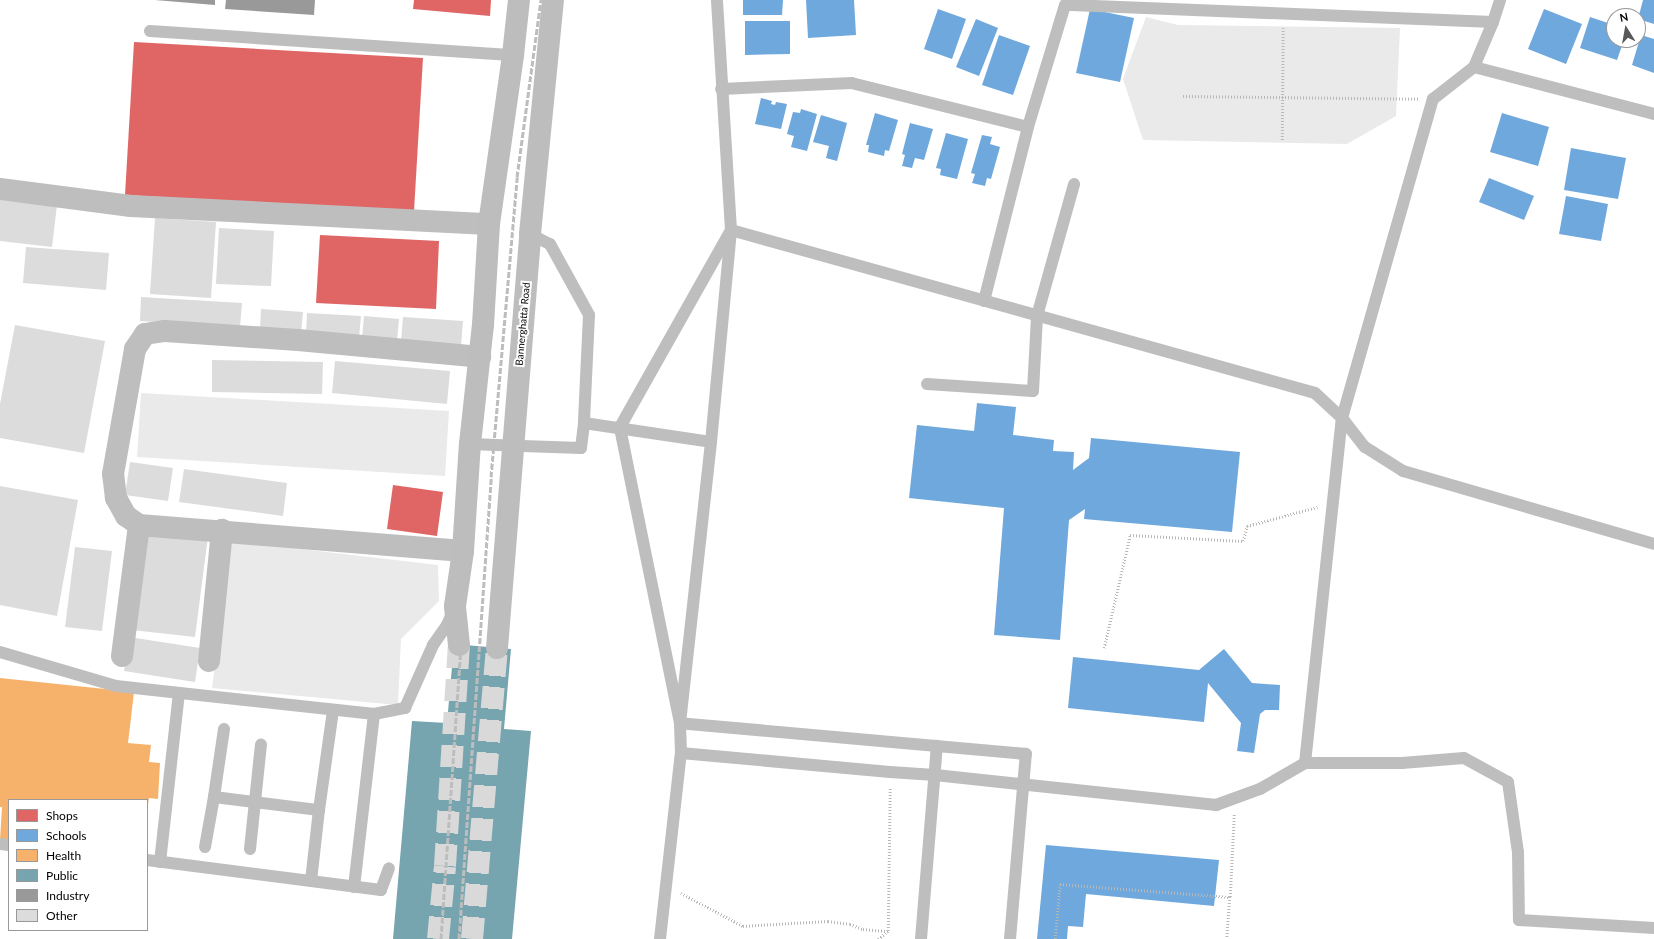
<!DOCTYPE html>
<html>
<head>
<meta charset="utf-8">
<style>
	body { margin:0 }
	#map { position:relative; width:1654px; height:939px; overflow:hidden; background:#fff; font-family:Lato,sans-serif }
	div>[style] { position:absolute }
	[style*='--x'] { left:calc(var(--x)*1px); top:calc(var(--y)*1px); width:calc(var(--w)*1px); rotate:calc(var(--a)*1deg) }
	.green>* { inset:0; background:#eaeaea }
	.shops>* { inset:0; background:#e06666 }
	.schools>* { inset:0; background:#6fa8dc }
	.health>* { inset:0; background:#f6b26b }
	.public>* { inset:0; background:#76a5af }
	.industry>* { inset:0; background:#999 }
	.building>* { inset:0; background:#dcdcdc }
	.primary-tunnel>* { height:22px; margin-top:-11px; transform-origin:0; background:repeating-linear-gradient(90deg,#d9d9d9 0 22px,transparent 0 33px) }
	.path>* { height:2.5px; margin-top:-1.25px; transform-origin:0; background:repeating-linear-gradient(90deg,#b8b8b8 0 1px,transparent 0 3px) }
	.service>* { height:12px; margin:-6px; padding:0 6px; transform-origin:6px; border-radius:6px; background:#bebebe }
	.minor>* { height:22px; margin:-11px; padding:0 11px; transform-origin:11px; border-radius:11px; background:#bebebe }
	.primary>* { height:22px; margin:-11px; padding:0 11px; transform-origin:11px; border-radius:11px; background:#bdbdbd }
	.rail>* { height:3px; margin-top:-1.5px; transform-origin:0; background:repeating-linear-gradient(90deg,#bdbdbd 0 6px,transparent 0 8px) }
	span { translate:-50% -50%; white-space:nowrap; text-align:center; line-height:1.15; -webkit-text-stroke:4px #fff; paint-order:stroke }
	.street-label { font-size:10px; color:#000 }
	.legend { position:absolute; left:8px; top:799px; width:140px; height:132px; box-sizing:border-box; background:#fff; border:1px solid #999; margin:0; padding:5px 7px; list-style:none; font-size:12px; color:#000 }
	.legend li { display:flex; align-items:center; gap:8px; height:20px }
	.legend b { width:20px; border:1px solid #999 }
	.north { position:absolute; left:1606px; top:8px; width:40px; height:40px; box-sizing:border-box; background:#fff; border:1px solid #999; border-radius:50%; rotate:349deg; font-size:11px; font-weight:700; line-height:16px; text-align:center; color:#000 }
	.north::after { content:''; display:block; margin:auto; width:14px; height:18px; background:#595959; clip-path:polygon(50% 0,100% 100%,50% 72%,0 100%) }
</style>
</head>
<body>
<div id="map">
	<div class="green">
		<i style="clip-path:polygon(1146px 17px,1178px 25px,1400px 28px,1396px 116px,1347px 144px,1143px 140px,1123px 79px)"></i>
		<i style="clip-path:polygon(141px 393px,449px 411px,445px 476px,137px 457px)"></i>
		<i style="clip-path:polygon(232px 541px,438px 565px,439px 601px,401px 639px,398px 705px,212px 688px)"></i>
	</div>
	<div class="shops">
		<i style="clip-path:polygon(414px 0,491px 0,490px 16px,413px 9px)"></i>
		<i style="clip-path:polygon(134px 42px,423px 58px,414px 211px,125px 195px)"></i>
		<i style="clip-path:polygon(320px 235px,439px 241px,436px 309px,316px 303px)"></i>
		<i style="clip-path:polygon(393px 485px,443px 492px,437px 536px,387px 529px)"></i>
	</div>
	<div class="schools">
		<i style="clip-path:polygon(743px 0,783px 0,782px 15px,743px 15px)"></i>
		<i style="clip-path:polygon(806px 0,854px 0,856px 35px,808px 38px)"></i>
		<i style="clip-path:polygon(1643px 0,1654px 0,1654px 24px,1638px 19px)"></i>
		<i style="clip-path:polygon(938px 9px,966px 19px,952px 59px,924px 49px)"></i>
		<i style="clip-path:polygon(1090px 9px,1134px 18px,1120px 82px,1076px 73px)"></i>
		<i style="clip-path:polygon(1544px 9px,1582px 24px,1566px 64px,1528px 49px)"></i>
		<i style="clip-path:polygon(1590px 17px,1614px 25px,1614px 40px,1624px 40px,1617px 60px,1580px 48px)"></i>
		<i style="clip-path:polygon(976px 19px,998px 28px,979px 76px,956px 67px)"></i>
		<i style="clip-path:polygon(745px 21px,790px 21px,790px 54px,745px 55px)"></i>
		<i style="clip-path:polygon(999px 35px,1030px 46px,1013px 95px,982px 85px)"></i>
		<i style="clip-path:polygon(1641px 35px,1654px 39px,1654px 73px,1632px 65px)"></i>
		<i style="clip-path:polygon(761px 98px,772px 101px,771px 104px,775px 105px,776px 102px,787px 104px,781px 129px,755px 124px)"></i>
		<i style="clip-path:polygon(801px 109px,817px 114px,807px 151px,791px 147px,794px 136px,787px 134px,793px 112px,800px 113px)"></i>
		<i style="clip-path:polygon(875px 113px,898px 120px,889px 151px,885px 150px,884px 156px,868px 152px,869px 145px,866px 145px)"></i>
		<i style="clip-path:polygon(1502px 113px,1549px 127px,1538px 166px,1490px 152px)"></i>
		<i style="clip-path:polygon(821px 115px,847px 123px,837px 161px,826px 158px,829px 146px,813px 142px)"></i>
		<i style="clip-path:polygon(910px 123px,933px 129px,924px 160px,915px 158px,912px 168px,902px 166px,905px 155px,902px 154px)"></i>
		<i style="clip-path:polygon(946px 133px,968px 139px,957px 179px,940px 175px,941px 169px,936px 168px)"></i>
		<i style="clip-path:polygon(982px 135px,992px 137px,990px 144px,1000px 147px,991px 179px,987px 178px,985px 186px,972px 183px,975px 174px,971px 173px)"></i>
		<i style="clip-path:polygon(1571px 148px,1626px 158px,1618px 199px,1564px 190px)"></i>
		<i style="clip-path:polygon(1489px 178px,1534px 196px,1524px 220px,1479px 202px)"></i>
		<i style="clip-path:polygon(1566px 196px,1608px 204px,1601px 241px,1559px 234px)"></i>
		<i style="clip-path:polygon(977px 403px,1016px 407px,1013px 435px,1054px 440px,1053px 451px,1074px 452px,1073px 470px,1089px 458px,1091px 438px,1240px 452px,1232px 532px,1084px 519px,1085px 509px,1069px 520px,1060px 640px,994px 635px,1004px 508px,909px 498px,917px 425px,974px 431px)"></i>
		<i style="clip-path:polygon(1224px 649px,1252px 683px,1280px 685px,1279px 710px,1265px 710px,1260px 714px,1254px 753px,1237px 751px,1241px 723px,1208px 683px,1204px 722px,1068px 708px,1073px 657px,1199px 670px)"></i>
		<i style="clip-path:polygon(1046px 845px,1219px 860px,1214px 906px,1086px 894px,1083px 927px,1068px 926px,1067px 939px,1037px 939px)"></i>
	</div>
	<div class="health">
		<i style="clip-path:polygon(0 678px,134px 692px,128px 743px,151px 745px,149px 762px,160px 763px,158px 799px,149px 798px,148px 804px,147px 800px,9px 800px,9px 841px,0 840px,2px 807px,0 807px)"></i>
	</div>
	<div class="public">
		<i style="clip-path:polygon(454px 644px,511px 649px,504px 729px,531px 731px,512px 939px,393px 939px,412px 721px,447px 723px)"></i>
	</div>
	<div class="industry">
		<i style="clip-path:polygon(155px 0,215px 0,215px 5px)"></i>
		<i style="clip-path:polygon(226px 0,315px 0,314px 15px,225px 9px)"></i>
	</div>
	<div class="building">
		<i style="clip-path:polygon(0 198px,57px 205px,52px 247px,0 241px)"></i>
		<i style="clip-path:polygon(155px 218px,216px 222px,211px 298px,150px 294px)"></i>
		<i style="clip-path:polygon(219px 228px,274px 231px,271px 286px,216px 284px)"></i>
		<i style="clip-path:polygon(26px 247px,109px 253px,106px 290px,23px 283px)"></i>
		<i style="clip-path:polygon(141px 297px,242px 303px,240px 327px,140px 321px)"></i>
		<i style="clip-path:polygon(261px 309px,303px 312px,301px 333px,260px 330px)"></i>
		<i style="clip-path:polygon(307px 313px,361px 316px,359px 338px,306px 334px)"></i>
		<i style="clip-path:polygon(364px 316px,399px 319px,397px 342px,362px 339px)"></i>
		<i style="clip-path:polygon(403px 317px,463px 321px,461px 346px,401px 342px)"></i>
		<i style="clip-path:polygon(15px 325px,105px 341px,84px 453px,0 438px,0 404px)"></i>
		<i style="clip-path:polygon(212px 360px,323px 362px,322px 394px,212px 392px)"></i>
		<i style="clip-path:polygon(335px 361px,450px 371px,447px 404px,332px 393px)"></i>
		<i style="clip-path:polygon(130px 462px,173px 468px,168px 501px,125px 495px)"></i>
		<i style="clip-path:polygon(184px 469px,287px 483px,283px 516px,179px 502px)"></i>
		<i style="clip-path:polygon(0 486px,78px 500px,57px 616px,0 605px)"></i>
		<i style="clip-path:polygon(145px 528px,208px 536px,195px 637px,132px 630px)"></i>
		<i style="clip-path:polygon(75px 547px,112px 551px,102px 631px,65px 627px)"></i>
		<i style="clip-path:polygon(129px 637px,200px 648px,195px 682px,124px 671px)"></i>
	</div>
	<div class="primary-tunnel">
		<i style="--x:438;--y:939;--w:73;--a:-84.5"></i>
		<i style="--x:445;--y:866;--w:221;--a:-86.4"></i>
		<i style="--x:472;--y:939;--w:292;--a:-85.1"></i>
	</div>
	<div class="path">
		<i style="--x:1183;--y:96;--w:235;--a:0.7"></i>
		<i style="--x:1282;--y:140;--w:112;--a:-89.5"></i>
		<i style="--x:1104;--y:648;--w:116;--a:-77"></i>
		<i style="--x:1130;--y:535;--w:113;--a:3"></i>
		<i style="--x:1243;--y:541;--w:16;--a:-75"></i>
		<i style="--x:1247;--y:526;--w:73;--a:-15.2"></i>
		<i style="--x:681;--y:893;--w:70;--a:28"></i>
		<i style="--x:743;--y:926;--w:85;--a:-3.4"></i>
		<i style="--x:828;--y:921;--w:22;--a:8"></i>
		<i style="--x:850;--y:924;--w:14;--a:21"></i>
		<i style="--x:863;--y:929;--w:25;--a:5"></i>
		<i style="--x:1230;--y:897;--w:83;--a:-87.2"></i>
		<i style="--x:878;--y:939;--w:13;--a:-39"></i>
		<i style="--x:888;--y:931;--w:144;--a:-89.2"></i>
		<i style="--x:1055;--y:939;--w:55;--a:-84.8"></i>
		<i style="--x:1060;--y:884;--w:170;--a:4.4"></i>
		<i style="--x:1230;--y:897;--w:42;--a:94.1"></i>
	</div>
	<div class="service">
		<i style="--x:1493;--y:22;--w:23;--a:-72"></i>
		<i style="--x:150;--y:31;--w:364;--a:3.8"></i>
		<i style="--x:1474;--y:67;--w:186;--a:14.6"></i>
		<i style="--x:530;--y:234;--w:22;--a:27"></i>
		<i style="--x:550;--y:244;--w:81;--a:61.2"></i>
		<i style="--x:589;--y:315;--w:108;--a:92.7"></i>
		<i style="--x:984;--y:301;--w:179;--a:-75.8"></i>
		<i style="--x:927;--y:384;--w:106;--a:3.8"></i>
		<i style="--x:1033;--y:391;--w:75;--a:-86.9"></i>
		<i style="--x:1037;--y:316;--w:137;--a:-74.3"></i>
		<i style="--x:470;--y:444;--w:111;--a:2.1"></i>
		<i style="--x:581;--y:448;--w:25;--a:-83"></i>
		<i style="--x:584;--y:423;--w:128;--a:8.5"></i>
		<i style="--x:0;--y:652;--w:121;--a:16.3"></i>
		<i style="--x:116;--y:686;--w:260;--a:6.2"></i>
		<i style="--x:374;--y:714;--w:32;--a:-11"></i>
		<i style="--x:405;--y:708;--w:69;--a:-66"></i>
		<i style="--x:433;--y:645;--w:24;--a:-55"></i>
		<i style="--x:447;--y:625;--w:13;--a:-67"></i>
		<i style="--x:224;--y:729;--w:69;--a:98.4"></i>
		<i style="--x:214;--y:797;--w:106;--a:7.1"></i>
		<i style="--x:681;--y:753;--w:210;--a:5.2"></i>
		<i style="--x:890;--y:772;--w:45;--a:3.8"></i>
		<i style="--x:935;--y:775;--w:283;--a:6.1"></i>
		<i style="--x:1216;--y:805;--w:47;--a:-20"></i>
		<i style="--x:1260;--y:789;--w:52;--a:-30"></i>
		<i style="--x:1305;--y:763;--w:347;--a:-83.9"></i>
		<i style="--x:1342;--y:418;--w:332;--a:-74.1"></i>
		<i style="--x:1433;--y:99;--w:52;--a:-38"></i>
		<i style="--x:1474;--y:67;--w:49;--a:-67.1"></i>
		<i style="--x:1493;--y:22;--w:428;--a:-177.7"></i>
		<i style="--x:1065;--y:5;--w:127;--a:106.9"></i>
		<i style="--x:1028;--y:127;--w:181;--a:-166"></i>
		<i style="--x:852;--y:83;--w:131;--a:177.4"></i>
		<i style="--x:1305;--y:763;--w:97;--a:0"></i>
		<i style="--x:1402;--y:763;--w:62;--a:-4.6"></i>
		<i style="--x:1464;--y:758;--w:50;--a:28.6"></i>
		<i style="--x:1508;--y:782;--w:71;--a:81.9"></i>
		<i style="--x:1518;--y:852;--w:68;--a:89.2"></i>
		<i style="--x:1519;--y:920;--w:135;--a:3.4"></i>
		<i style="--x:0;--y:844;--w:9;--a:6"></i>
		<i style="--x:205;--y:847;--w:51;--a:-79.8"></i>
		<i style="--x:250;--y:849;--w:105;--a:-84"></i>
		<i style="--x:147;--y:860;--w:236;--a:7.3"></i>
		<i style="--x:381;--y:890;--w:23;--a:-70"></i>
		<i style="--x:160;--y:862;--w:170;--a:-83.6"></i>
		<i style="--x:311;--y:881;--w:71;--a:-83.6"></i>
		<i style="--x:319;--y:810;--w:101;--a:-82"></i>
		<i style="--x:354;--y:887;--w:174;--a:-83.4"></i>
		<i style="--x:660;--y:939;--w:187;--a:-83.6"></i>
		<i style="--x:681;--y:753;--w:30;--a:-92"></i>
		<i style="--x:680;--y:723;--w:283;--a:-83.7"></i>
		<i style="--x:711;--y:442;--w:213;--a:-84.6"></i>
		<i style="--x:731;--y:230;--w:230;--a:-93.5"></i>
		<i style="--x:921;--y:939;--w:194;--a:-85.3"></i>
		<i style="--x:1010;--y:939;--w:186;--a:-85.1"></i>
		<i style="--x:1026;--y:754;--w:347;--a:-174.9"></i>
		<i style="--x:680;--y:723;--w:302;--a:-101.5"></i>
		<i style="--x:620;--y:427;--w:226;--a:-60.6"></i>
		<i style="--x:731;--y:230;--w:606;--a:15.59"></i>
		<i style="--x:1315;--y:393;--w:37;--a:43"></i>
		<i style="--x:1342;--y:418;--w:37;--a:52"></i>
		<i style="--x:1365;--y:447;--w:45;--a:32.3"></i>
		<i style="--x:1403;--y:471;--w:261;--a:16.2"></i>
	</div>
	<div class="minor">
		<i style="--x:0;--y:189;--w:132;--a:7.4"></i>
		<i style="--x:131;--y:206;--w:358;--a:2.9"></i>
		<i style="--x:463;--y:551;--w:325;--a:-175.4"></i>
		<i style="--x:139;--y:525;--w:16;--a:-145"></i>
		<i style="--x:126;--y:516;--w:21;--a:-119"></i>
		<i style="--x:116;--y:498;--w:24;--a:-97"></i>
		<i style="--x:113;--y:474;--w:127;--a:-80"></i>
		<i style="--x:135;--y:349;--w:18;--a:-56"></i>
		<i style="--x:145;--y:334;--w:20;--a:-9"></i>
		<i style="--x:165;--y:331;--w:133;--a:3.9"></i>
		<i style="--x:298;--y:340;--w:183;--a:5.3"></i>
		<i style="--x:122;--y:656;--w:132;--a:-82.6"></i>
		<i style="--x:209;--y:661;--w:132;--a:-84.3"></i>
	</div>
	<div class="primary">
		<i style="--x:459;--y:645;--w:39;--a:-96"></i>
		<i style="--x:455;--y:606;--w:56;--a:-81.7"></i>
		<i style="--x:463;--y:551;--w:107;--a:-86.3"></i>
		<i style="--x:470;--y:444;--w:120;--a:-83.8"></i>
		<i style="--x:483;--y:325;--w:101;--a:-86.6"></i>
		<i style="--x:489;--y:224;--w:171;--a:-81.9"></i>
		<i style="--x:513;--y:55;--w:55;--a:-83.8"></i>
		<i style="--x:497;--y:648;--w:415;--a:-85.4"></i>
		<i style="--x:530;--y:234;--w:235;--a:-84.4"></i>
	</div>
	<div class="rail">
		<i style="--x:441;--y:939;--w:480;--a:-86.1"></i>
		<i style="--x:474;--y:460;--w:276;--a:-85"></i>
		<i style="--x:498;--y:185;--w:187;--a:-82"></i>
		<i style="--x:459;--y:939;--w:463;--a:-86"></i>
		<i style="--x:491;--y:477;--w:301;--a:-85"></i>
		<i style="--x:517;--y:177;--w:179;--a:-82.3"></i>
	</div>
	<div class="street-label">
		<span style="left:523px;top:324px;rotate:-85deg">Bannerghatta Road</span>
	</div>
	<ul class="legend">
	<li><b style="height:11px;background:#e06666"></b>Shops</li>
	<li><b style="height:11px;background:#6fa8dc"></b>Schools</li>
	<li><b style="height:11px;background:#f6b26b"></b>Health</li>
	<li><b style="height:11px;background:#76a5af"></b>Public</li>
	<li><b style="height:11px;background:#999"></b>Industry</li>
	<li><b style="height:11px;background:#dcdcdc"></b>Other</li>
	</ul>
	<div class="north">N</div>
</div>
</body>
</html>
